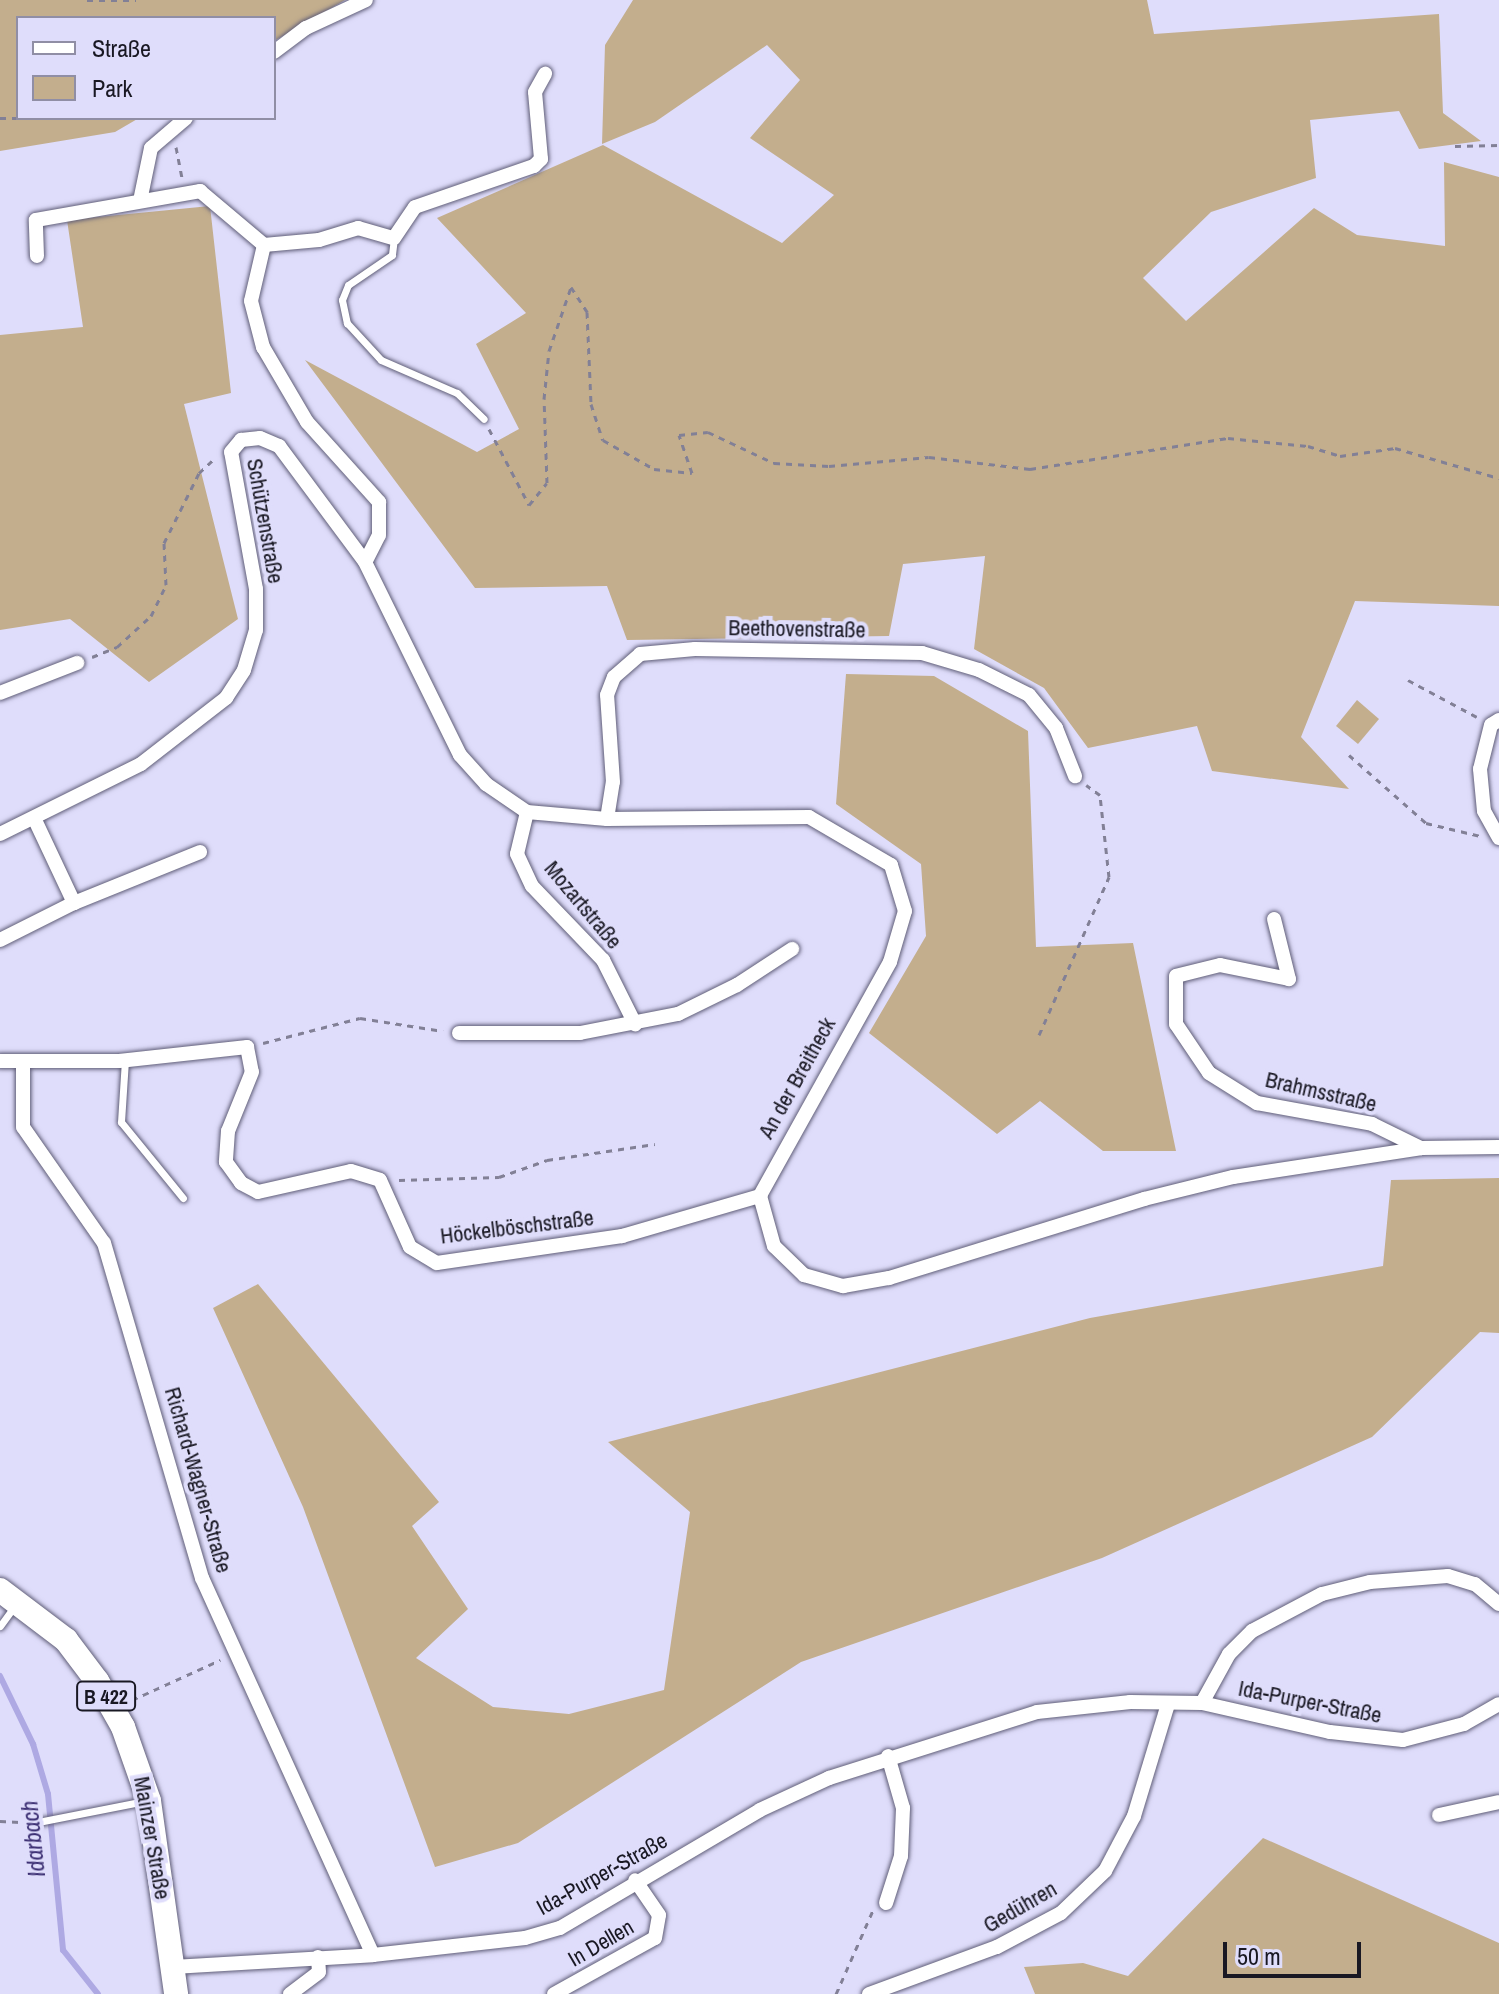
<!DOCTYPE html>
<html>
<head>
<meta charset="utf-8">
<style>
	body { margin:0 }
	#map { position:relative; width:1499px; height:1994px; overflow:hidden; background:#dfddfb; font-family:"Archivo Narrow",sans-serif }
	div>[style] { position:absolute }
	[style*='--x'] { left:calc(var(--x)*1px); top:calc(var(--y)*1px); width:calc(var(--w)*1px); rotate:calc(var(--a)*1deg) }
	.green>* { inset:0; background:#c3ae8d }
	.stream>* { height:6px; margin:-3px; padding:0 3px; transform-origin:3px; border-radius:3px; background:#aea9e3 }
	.path>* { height:3px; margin-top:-1.5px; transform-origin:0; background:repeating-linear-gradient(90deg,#828096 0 6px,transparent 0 12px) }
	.roads { filter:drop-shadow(0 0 2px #605e78) drop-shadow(0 0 2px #605e78) }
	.service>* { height:7px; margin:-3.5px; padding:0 3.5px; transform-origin:3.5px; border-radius:3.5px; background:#fff }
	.minor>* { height:14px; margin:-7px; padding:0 7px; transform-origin:7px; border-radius:7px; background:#fff }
	.primary>* { height:24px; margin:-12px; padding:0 12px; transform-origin:12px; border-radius:12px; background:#fff }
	span { translate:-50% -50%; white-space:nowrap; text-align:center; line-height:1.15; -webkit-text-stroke:8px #dfddfb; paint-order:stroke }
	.shield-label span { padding:2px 6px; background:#dfddfb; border:2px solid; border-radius:6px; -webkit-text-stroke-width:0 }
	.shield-label { font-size:20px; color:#191823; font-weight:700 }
	.street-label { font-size:22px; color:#191823 }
	.water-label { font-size:24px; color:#3b2e72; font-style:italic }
	.legend { position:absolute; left:16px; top:16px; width:260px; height:104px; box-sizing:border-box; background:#dfddfb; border:2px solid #908ea5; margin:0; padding:10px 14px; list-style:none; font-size:24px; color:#191823 }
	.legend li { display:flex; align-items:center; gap:16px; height:40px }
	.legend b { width:40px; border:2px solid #908ea5 }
	.scale { position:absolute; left:1223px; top:1942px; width:138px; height:36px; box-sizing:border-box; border:4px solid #191823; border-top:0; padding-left:10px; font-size:24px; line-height:28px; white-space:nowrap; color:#191823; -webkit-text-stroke:6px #dfddfb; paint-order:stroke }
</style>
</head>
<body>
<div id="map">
	<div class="green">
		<i style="clip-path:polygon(0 0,345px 0,274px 41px,274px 18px,18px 18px,18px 118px,139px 118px,115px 132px,0 151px)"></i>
		<i style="clip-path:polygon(633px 0,1147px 0,1154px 34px,1439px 14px,1443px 113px,1481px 141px,1419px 149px,1399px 111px,1310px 120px,1316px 178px,1211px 212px,1143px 278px,1186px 321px,1314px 208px,1357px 235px,1445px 246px,1444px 162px,1499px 177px,1499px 606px,1355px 601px,1301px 737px,1349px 789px,1212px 771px,1197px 726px,1088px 748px,1044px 688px,974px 649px,985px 556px,903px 564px,889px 636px,627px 640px,607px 586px,475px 588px,305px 360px,477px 452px,519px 429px,476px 344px,526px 313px,437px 218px,603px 145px,782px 243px,834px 195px,750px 138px,800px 80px,767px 45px,655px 122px,602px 144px,605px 45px)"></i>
		<i style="clip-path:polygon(210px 206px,231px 393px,184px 404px,238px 619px,149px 682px,70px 619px,0 630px,0 335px,83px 327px,67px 220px)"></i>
		<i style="clip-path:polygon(846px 674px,934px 676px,1028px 731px,1036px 947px,1133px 943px,1176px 1151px,1103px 1151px,1040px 1101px,997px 1134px,869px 1033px,926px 936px,921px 864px,836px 804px)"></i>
		<i style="clip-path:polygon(1357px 700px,1379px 719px,1358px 744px,1336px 726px)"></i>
		<i style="clip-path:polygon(1499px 1178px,1499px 1333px,1480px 1332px,1372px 1437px,1102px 1558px,801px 1662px,518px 1843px,435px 1867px,303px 1507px,213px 1308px,258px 1284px,439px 1502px,412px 1526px,468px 1609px,416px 1658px,493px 1707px,569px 1714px,664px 1690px,690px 1512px,608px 1442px,1090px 1318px,1383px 1266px,1391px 1180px)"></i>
		<i style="clip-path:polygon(1263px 1838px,1499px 1943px,1499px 1994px,1035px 1994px,1024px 1967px,1083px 1963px,1128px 1976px)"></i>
	</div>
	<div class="stream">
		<i style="--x:0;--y:1676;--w:76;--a:64.1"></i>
		<i style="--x:33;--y:1744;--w:52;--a:73.3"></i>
		<i style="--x:48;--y:1794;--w:157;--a:84.5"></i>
		<i style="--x:63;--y:1950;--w:56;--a:51.5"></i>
	</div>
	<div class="path">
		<i style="--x:87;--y:0;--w:49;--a:0"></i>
		<i style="--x:0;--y:118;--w:129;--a:0"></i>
		<i style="--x:1455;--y:146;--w:44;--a:-1.3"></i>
		<i style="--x:176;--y:147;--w:33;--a:79"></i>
		<i style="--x:489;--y:429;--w:86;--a:62.2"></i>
		<i style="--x:529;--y:505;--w:28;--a:-51"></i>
		<i style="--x:547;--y:483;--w:84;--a:-92"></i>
		<i style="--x:544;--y:399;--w:48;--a:-84.1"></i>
		<i style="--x:549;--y:351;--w:68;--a:-71"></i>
		<i style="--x:571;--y:287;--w:30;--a:57"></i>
		<i style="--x:587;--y:312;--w:92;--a:87.5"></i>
		<i style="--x:591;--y:404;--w:38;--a:72"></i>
		<i style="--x:603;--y:440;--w:59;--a:29.6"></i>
		<i style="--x:654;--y:469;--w:38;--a:6"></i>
		<i style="--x:692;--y:473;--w:40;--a:-108.9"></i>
		<i style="--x:679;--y:435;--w:29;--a:-6"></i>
		<i style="--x:708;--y:432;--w:73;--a:25.2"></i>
		<i style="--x:774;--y:463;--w:55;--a:3.1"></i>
		<i style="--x:829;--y:466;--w:100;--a:-5.1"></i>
		<i style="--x:929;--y:457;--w:102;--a:6.8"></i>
		<i style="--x:1030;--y:469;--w:200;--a:-8.9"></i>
		<i style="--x:1228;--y:438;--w:80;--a:5.7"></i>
		<i style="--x:1308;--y:446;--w:34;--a:17"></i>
		<i style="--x:1340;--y:456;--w:56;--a:-8.3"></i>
		<i style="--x:1395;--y:448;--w:108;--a:16.1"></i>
		<i style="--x:92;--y:657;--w:27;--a:-22"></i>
		<i style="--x:117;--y:647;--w:46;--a:-42.4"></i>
		<i style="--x:151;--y:616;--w:34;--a:-64"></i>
		<i style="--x:166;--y:585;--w:42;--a:-92.7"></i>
		<i style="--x:164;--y:543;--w:78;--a:-63.4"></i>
		<i style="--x:199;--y:473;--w:21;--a:-43"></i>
		<i style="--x:1408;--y:680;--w:78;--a:28.2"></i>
		<i style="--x:1349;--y:755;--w:103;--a:41.4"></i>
		<i style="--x:1426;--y:823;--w:56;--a:13.5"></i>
		<i style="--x:1039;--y:1035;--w:173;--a:-66.1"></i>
		<i style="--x:1109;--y:877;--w:82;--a:-96.3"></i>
		<i style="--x:1100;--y:795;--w:17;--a:-144"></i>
		<i style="--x:263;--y:1043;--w:100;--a:-14.5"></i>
		<i style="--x:360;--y:1018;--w:84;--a:8.9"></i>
		<i style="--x:399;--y:1180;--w:100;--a:-1.7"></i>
		<i style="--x:499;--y:1177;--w:51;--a:-19.5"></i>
		<i style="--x:547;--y:1160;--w:109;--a:-8.4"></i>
		<i style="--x:132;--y:1700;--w:97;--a:-24.4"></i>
		<i style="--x:0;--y:1821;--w:20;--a:3"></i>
		<i style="--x:836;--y:1994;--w:92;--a:-66.2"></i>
	</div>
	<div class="roads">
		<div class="service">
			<i style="--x:394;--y:238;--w:17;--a:97"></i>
			<i style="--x:392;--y:255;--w:53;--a:145.7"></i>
			<i style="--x:348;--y:285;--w:16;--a:112"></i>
			<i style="--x:342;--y:300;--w:24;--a:78"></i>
			<i style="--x:347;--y:323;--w:50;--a:47.4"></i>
			<i style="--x:381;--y:360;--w:83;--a:23.5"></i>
			<i style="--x:457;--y:393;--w:37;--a:44"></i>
			<i style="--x:125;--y:1060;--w:62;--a:93.7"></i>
			<i style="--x:121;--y:1122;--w:98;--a:50.8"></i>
			<i style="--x:0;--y:1626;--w:26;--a:-54"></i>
			<i style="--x:33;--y:1823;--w:114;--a:-11.1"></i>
		</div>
		<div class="minor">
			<i style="--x:274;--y:52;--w:40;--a:-37"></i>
			<i style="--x:306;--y:28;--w:66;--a:-25"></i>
			<i style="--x:140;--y:201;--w:54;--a:-78.3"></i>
			<i style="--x:151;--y:148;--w:46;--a:-40.6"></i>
			<i style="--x:264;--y:245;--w:55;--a:-5.2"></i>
			<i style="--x:319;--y:240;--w:41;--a:-17.1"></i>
			<i style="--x:358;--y:228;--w:37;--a:16"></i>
			<i style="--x:394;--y:238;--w:37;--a:-56"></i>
			<i style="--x:415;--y:207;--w:126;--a:-19"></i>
			<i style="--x:534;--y:166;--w:10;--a:-45"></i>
			<i style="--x:541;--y:159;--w:67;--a:-95.1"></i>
			<i style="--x:535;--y:92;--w:21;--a:-61"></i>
			<i style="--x:264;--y:245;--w:57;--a:103.1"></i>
			<i style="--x:251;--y:301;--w:48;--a:75.4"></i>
			<i style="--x:263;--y:347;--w:87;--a:59.6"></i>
			<i style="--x:307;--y:422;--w:108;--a:48"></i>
			<i style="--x:379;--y:502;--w:33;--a:90"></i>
			<i style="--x:379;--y:535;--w:30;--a:117"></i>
			<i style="--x:37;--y:256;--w:36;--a:-92"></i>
			<i style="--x:36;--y:220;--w:167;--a:-10"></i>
			<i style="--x:200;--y:191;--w:84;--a:40.2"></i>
			<i style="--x:0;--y:693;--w:83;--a:-21.3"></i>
			<i style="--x:1499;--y:720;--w:9;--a:148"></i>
			<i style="--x:1491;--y:725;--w:45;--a:104"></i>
			<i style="--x:1480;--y:769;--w:42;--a:84.6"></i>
			<i style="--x:1484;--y:811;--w:31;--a:61"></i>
			<i style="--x:527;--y:812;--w:43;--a:103.4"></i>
			<i style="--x:517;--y:854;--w:35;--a:65"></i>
			<i style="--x:532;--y:886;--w:103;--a:46.2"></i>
			<i style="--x:603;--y:960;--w:72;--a:63.4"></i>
			<i style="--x:607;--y:819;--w:37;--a:-81"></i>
			<i style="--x:613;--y:782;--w:87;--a:-93.9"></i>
			<i style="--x:607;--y:695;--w:19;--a:-69"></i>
			<i style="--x:614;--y:677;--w:35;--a:-41"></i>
			<i style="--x:640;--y:654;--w:55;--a:-5.2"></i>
			<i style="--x:695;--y:649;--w:227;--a:1"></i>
			<i style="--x:922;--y:653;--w:59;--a:16.6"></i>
			<i style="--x:979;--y:670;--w:56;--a:26.6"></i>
			<i style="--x:1029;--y:695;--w:43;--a:50.7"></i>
			<i style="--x:1056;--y:728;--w:52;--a:68.4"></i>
			<i style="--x:35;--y:820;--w:92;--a:64.8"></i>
			<i style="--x:0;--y:834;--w:157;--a:-26.4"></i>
			<i style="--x:141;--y:764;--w:108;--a:-37.8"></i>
			<i style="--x:226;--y:698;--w:33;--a:-57"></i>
			<i style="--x:244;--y:670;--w:42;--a:-73.3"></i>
			<i style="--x:256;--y:630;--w:41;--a:-90"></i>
			<i style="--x:256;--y:589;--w:139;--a:-100.3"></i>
			<i style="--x:231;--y:452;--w:16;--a:-50"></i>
			<i style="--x:241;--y:440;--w:19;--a:-6"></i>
			<i style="--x:260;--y:438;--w:21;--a:23"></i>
			<i style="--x:279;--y:446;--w:144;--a:53.4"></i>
			<i style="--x:365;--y:562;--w:215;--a:63.8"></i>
			<i style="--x:460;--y:755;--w:39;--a:48"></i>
			<i style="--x:486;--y:784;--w:50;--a:34.3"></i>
			<i style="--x:527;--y:812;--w:80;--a:5"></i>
			<i style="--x:607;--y:819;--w:202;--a:-0.6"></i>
			<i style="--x:809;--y:817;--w:95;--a:30.3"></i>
			<i style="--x:891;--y:865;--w:48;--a:73.1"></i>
			<i style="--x:905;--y:911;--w:53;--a:106.4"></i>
			<i style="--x:890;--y:962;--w:268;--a:119.1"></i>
			<i style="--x:760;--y:1196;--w:52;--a:74.4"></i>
			<i style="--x:774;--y:1246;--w:42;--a:44"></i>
			<i style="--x:804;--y:1275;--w:41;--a:15.8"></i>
			<i style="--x:843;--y:1286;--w:47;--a:-9.9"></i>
			<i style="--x:889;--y:1278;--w:267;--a:-17.2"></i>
			<i style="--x:1144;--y:1199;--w:92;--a:-13.9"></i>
			<i style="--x:1233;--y:1177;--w:191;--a:-8.7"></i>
			<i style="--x:1422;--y:1148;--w:77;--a:-0.7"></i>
			<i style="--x:1274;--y:919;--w:62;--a:76"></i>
			<i style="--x:1289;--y:979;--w:70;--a:-168.5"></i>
			<i style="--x:1220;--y:965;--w:45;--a:166"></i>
			<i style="--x:1176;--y:976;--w:48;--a:90"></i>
			<i style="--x:1176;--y:1024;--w:59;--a:56"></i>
			<i style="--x:1209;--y:1073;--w:57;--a:32"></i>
			<i style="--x:1257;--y:1103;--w:117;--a:10.3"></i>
			<i style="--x:1372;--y:1124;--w:55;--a:26.1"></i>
			<i style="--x:0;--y:940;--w:83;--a:-26.6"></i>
			<i style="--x:74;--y:903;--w:136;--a:-22"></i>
			<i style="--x:459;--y:1033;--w:121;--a:0"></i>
			<i style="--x:580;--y:1033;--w:100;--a:-11"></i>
			<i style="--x:678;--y:1014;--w:66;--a:-26.2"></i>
			<i style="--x:737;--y:985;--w:66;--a:-33.2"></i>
			<i style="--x:0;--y:1061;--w:119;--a:0"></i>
			<i style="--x:119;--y:1061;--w:129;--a:-6.2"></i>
			<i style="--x:247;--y:1047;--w:25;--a:79"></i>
			<i style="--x:252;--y:1072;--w:64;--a:112.1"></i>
			<i style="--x:228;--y:1131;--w:31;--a:94"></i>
			<i style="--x:226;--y:1162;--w:26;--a:54"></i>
			<i style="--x:241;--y:1183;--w:19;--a:28"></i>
			<i style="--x:258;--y:1192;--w:95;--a:-12.7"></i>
			<i style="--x:351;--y:1171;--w:30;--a:17"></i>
			<i style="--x:380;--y:1180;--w:73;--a:65.9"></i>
			<i style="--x:410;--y:1247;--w:31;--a:31"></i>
			<i style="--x:437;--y:1263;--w:187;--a:-8.3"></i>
			<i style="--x:622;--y:1236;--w:144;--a:-16.2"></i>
			<i style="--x:23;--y:1062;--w:65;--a:90"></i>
			<i style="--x:23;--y:1127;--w:141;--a:55.1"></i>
			<i style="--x:104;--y:1243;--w:349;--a:73.7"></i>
			<i style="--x:202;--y:1578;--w:414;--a:65.6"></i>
			<i style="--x:1202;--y:1703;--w:56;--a:-61.1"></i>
			<i style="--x:1229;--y:1654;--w:33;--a:-45"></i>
			<i style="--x:1252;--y:1631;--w:79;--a:-27.9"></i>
			<i style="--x:1322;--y:1594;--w:49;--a:-14"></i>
			<i style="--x:1370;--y:1582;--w:78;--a:-4.4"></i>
			<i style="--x:1448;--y:1576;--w:28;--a:17"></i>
			<i style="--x:1475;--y:1584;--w:31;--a:40"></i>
			<i style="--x:1439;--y:1815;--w:61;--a:-12.2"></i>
			<i style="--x:886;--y:1903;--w:49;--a:-72.3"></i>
			<i style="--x:901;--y:1856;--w:48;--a:-87.6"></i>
			<i style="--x:903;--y:1808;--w:54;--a:-106.1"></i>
			<i style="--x:173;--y:1967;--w:200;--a:-3.4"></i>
			<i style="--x:373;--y:1955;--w:153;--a:-6.4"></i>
			<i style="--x:525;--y:1938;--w:36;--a:-16"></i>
			<i style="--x:560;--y:1928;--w:232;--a:-30.5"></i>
			<i style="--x:760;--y:1810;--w:76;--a:-24.9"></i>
			<i style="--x:829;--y:1778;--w:218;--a:-17.6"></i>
			<i style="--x:1037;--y:1712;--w:94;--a:-6.1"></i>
			<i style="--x:1130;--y:1702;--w:72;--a:0.8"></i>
			<i style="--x:1202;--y:1703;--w:131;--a:12.8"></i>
			<i style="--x:1330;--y:1732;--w:73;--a:6.3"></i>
			<i style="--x:1403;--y:1740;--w:63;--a:-14.7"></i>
			<i style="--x:1464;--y:1724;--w:40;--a:-29.7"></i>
			<i style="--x:290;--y:1994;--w:36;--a:-37"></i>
			<i style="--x:319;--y:1972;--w:15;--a:-94"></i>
			<i style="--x:554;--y:1994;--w:115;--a:-29"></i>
			<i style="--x:655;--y:1938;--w:23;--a:-80"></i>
			<i style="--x:659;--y:1915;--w:42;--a:-124.4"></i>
			<i style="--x:869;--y:1994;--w:136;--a:-20.2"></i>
			<i style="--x:997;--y:1947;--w:72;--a:-28"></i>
			<i style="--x:1061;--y:1913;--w:61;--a:-43.7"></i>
			<i style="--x:1105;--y:1871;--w:62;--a:-62.2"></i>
			<i style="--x:1134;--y:1816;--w:117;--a:-73.1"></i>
		</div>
		<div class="primary">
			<i style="--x:0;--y:1590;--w:83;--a:37.1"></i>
			<i style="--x:66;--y:1640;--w:51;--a:52.9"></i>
			<i style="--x:97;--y:1681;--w:53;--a:60.5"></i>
			<i style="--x:123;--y:1727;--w:78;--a:70.6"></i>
			<i style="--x:149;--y:1801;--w:195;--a:82"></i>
		</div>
	</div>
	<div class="shield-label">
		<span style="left:106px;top:1696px">B 422</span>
	</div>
	<div class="street-label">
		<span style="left:265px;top:521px;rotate:80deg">Schützenstraße</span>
		<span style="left:797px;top:629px;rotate:1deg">Beethovenstraße</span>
		<span style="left:583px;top:905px;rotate:50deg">Mozartstraße</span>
		<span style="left:797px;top:1078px;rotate:-61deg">An der Breitheck</span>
		<span style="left:1321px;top:1092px;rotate:13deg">Brahmsstraße</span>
		<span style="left:517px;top:1227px;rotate:-7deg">Höckelböschstraße</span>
		<span style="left:198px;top:1480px;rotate:74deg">Richard-Wagner-Straße</span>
		<span style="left:1310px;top:1702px;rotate:11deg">Ida-Purper-Straße</span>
		<span style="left:152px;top:1838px;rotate:80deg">Mainzer Straße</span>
		<span style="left:602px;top:1874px;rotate:-29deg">Ida-Purper-Straße</span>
		<span style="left:1020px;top:1907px;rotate:-30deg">Gedühren</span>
		<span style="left:601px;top:1943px;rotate:-30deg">In Dellen</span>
	</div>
	<div class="water-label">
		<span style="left:33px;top:1839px;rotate:-96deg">Idarbach</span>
	</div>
	<ul class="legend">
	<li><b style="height:10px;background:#fff"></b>Straße</li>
	<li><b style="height:22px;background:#c3ae8d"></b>Park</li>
	</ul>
	<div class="scale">50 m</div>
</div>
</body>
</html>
